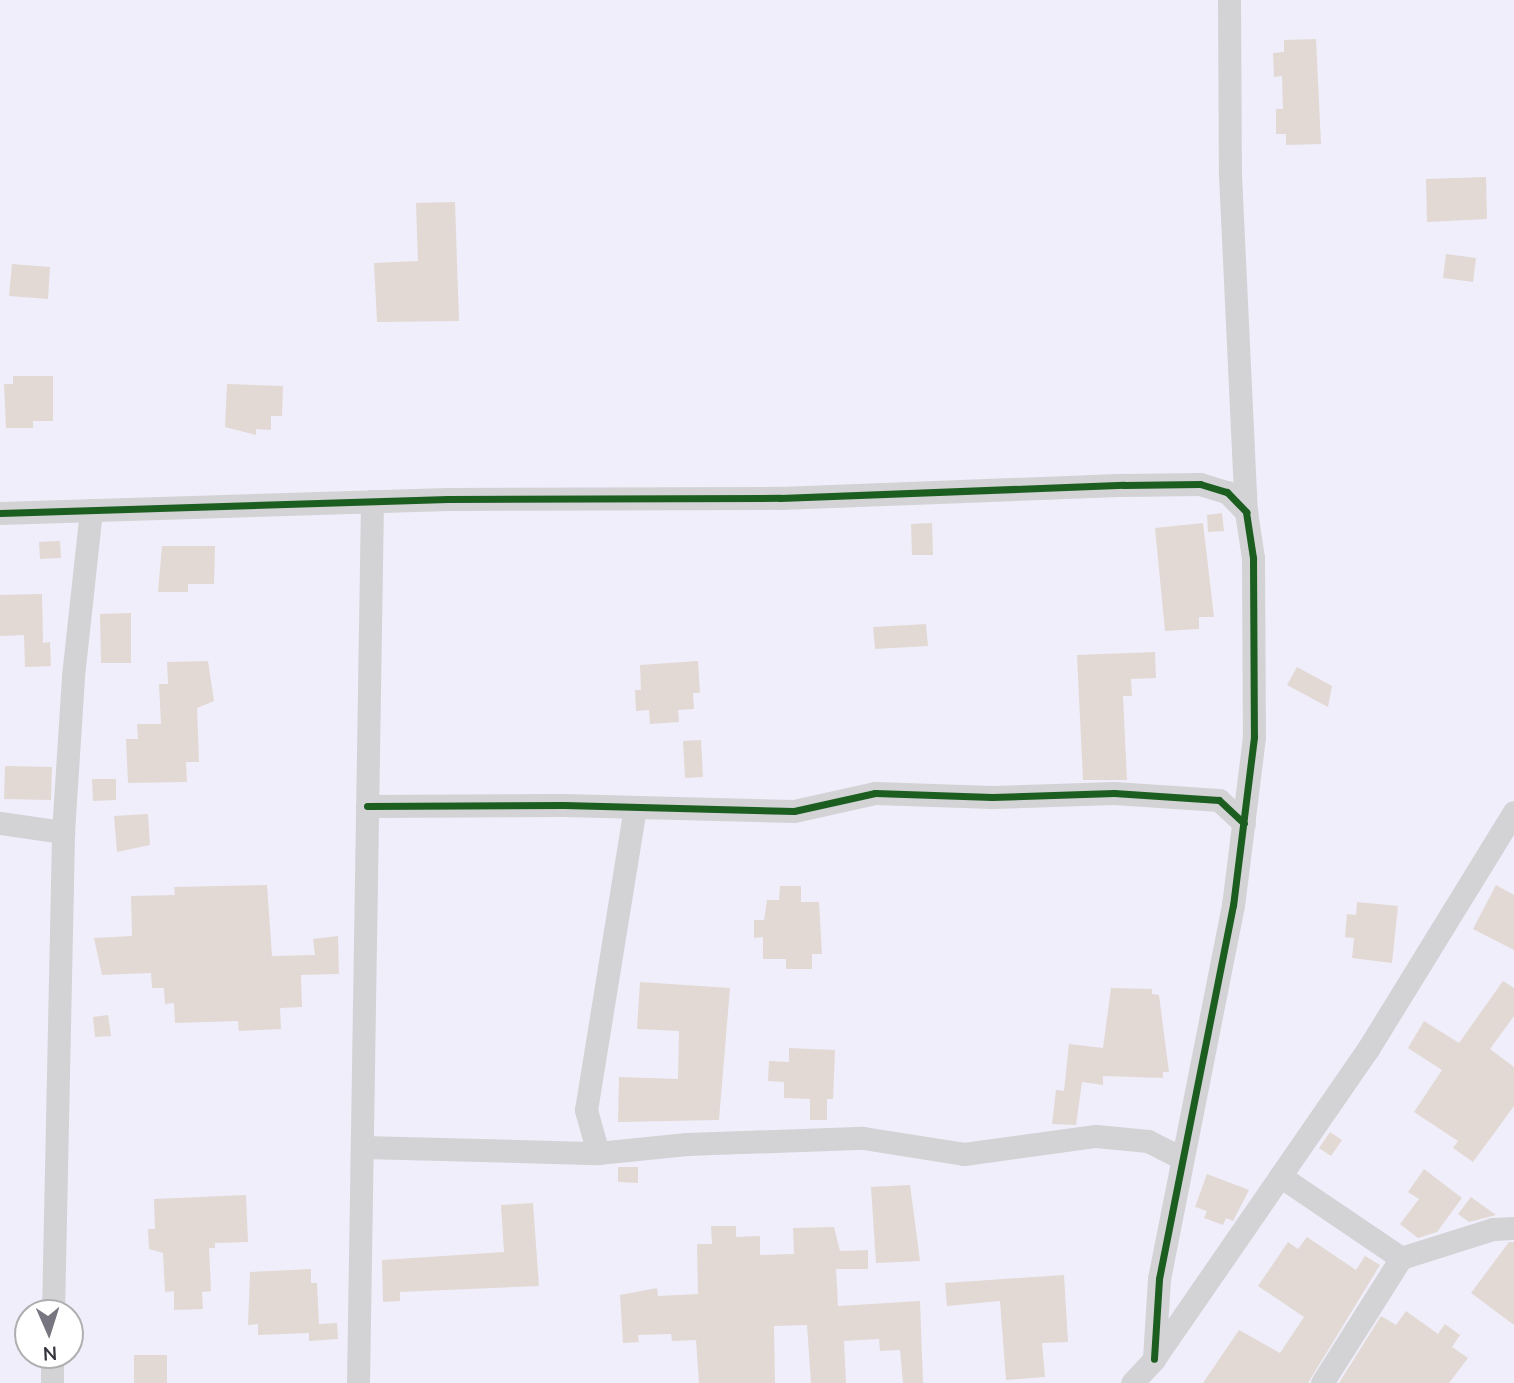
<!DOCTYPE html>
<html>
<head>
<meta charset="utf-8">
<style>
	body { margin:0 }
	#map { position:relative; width:1514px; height:1383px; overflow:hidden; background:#f0eefa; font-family:"Nunito Sans",sans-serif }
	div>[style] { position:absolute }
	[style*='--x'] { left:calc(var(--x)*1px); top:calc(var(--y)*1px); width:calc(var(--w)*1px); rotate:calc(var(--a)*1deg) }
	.building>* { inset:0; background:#e2d9d4 }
	.minor>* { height:23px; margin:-11.5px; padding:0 11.5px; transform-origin:11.5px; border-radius:11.5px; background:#d3d2d5 }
	.cycleway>* { height:7px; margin:-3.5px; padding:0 3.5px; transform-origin:3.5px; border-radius:3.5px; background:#1b5e20 }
	span { translate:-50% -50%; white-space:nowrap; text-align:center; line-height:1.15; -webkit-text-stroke:5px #fff; paint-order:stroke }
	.north { position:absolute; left:14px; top:1299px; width:70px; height:70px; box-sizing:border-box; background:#fff; border:2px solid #afaeb1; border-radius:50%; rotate:177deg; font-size:19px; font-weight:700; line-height:28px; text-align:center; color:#36343d }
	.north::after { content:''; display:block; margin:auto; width:24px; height:32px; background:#77757f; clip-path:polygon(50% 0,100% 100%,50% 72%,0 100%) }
</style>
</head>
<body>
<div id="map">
	<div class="building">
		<i style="clip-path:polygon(1316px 39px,1321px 144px,1286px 145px,1286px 134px,1276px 134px,1276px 109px,1283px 109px,1282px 76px,1274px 77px,1273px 53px,1284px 52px,1284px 40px)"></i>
		<i style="clip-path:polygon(1486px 177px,1487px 219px,1427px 222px,1426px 179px)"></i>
		<i style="clip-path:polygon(455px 202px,459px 321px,377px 322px,374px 263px,418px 261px,416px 203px)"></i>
		<i style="clip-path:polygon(1446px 254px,1476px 258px,1473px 282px,1443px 278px)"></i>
		<i style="clip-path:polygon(12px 264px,50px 267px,48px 299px,9px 296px)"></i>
		<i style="clip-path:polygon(13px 376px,53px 376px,53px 421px,33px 421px,33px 428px,6px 428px,4px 384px,13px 384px)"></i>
		<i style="clip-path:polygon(227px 384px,283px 386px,282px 416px,271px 416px,271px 430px,256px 429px,256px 435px,225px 427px)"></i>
		<i style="clip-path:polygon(1222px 513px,1224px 531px,1208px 532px,1207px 515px)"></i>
		<i style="clip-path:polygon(932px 523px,933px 555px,912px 555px,911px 524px)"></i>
		<i style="clip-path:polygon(1203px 523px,1214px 617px,1199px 617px,1199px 629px,1165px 631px,1155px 528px)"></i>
		<i style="clip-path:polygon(60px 541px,61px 558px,40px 559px,39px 542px)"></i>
		<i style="clip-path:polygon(162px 546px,215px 546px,214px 584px,188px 584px,188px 592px,158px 592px)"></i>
		<i style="clip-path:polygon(42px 594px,43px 643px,50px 642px,51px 666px,25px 667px,24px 635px,0 636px,0 595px)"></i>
		<i style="clip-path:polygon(131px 613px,131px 663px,101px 663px,100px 614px)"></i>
		<i style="clip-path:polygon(926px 624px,928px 646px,875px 649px,873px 627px)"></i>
		<i style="clip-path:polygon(1155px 652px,1156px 678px,1131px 679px,1132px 696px,1123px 696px,1127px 780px,1083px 780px,1077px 655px)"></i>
		<i style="clip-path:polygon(208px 661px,214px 701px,197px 708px,199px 762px,186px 762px,187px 782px,128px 783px,126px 739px,138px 739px,137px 724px,161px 724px,159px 684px,168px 684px,167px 662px)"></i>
		<i style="clip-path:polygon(698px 661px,700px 693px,693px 693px,694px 709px,678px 710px,679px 722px,650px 724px,649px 710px,636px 711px,635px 690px,641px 690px,640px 665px)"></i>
		<i style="clip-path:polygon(1297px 667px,1332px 686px,1328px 707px,1287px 685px)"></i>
		<i style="clip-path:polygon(701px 740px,703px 777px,685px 778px,683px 741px)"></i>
		<i style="clip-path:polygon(5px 766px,52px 767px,51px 800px,4px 799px)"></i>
		<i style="clip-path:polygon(92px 779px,116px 779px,116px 800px,93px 801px)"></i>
		<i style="clip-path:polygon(148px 814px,150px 845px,117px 852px,114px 816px)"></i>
		<i style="clip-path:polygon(267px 885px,272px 956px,315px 955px,313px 939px,338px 936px,339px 974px,301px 975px,302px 1007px,280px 1008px,281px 1029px,239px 1031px,238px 1021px,175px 1023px,174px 1003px,165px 1004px,164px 988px,152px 988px,151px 973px,102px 975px,94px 938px,132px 936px,131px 896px,175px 895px,174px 887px)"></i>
		<i style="clip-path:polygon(1496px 885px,1514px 895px,1514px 950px,1473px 929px)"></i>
		<i style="clip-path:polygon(780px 886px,801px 886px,801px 902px,819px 902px,822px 954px,812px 954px,812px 969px,786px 969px,786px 959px,763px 959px,763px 937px,754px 938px,754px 920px,764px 920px,767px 900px,779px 900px)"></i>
		<i style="clip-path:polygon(1357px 902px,1398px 906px,1392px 963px,1352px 958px,1354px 938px,1345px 937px,1347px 914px,1356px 915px)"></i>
		<i style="clip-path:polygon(1503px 981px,1514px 988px,1514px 1016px,1490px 1049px,1514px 1067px,1514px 1106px,1473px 1162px,1453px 1148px,1458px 1141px,1414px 1112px,1442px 1070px,1408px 1048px,1424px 1021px,1459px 1043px)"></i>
		<i style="clip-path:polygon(640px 982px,730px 988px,719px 1120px,618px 1122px,619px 1077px,678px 1079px,679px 1031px,637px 1029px)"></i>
		<i style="clip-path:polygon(1111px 988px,1152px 989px,1152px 994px,1159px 995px,1169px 1072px,1163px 1072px,1163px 1078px,1103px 1076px,1103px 1085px,1082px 1082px,1076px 1125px,1052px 1124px,1056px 1090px,1064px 1091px,1069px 1044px,1103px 1048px)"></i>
		<i style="clip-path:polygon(108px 1015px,111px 1036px,95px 1037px,93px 1017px)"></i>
		<i style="clip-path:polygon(789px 1048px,835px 1050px,833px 1099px,827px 1099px,827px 1120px,810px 1120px,810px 1099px,784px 1098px,784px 1082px,768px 1081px,769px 1061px,789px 1062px)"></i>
		<i style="clip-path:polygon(1330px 1132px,1342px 1140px,1331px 1156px,1319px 1148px)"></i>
		<i style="clip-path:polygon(618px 1167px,638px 1167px,638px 1183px,618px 1182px)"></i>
		<i style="clip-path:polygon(1424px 1169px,1462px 1198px,1437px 1232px,1418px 1238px,1400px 1224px,1419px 1199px,1408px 1192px)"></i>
		<i style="clip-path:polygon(1207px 1174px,1249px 1190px,1233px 1221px,1226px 1218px,1223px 1225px,1204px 1218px,1207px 1211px,1195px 1207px)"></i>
		<i style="clip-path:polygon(910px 1185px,920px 1261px,876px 1263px,871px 1187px)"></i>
		<i style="clip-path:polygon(246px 1195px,248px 1242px,215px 1243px,215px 1248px,209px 1248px,211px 1291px,202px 1292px,203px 1309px,174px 1310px,174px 1291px,165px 1292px,163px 1253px,149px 1249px,148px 1229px,155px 1229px,154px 1199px)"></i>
		<i style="clip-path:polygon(1471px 1197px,1496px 1215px,1469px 1222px,1458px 1214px)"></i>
		<i style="clip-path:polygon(533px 1203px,539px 1286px,400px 1292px,400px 1301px,383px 1302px,382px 1260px,504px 1252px,501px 1205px)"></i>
		<i style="clip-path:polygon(711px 1226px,736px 1226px,736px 1237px,760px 1236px,760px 1255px,794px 1254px,793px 1228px,834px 1227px,840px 1251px,868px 1250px,868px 1269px,836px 1269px,838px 1306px,920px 1301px,923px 1383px,903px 1383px,900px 1350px,880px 1351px,879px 1339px,844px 1341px,846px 1383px,811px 1383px,807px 1325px,774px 1326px,775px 1383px,699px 1383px,696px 1340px,672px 1341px,671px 1334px,638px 1335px,639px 1342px,623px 1343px,620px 1295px,657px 1288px,658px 1296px,698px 1294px,697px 1244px,712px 1244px)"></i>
		<i style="clip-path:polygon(1307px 1237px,1356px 1270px,1365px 1256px,1380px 1265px,1308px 1383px,1203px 1383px,1239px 1330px,1280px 1353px,1304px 1317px,1258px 1286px,1288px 1242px,1298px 1249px)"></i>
		<i style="clip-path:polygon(1509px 1242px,1514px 1242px,1514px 1325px,1471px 1293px)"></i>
		<i style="clip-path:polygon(311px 1269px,311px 1283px,317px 1283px,319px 1324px,337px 1323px,338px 1339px,309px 1341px,309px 1333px,258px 1335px,258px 1324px,248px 1325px,250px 1272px)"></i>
		<i style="clip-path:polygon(1064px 1275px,1068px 1342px,1042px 1343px,1045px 1377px,1006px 1380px,1000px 1301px,947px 1306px,945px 1283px)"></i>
		<i style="clip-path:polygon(1406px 1311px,1438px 1334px,1445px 1324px,1460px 1335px,1452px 1347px,1468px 1358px,1449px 1383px,1339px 1383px,1381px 1316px,1396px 1325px)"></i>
		<i style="clip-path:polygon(134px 1355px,167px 1355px,167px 1383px,134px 1383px)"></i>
	</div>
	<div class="minor">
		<i style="--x:1229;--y:0;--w:175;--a:89.7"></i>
		<i style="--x:1230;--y:175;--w:337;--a:87.3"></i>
		<i style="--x:0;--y:513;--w:448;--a:-1.8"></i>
		<i style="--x:448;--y:499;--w:332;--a:-0.2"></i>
		<i style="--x:780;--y:498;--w:344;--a:-2.2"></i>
		<i style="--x:1124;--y:485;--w:76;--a:-0.8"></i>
		<i style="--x:1200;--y:484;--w:28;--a:17"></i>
		<i style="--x:1227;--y:492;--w:28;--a:46"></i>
		<i style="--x:1246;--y:512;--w:47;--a:81.3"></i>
		<i style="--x:1253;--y:558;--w:179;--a:89.7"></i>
		<i style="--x:1254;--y:737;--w:169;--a:97.1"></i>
		<i style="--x:1233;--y:905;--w:381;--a:101.2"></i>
		<i style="--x:1159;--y:1279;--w:80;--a:93.6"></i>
		<i style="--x:367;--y:806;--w:197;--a:-0.3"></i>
		<i style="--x:564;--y:805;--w:230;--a:1.5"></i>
		<i style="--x:794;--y:811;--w:83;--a:-12.5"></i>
		<i style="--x:875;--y:793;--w:117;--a:2"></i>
		<i style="--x:992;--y:797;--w:122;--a:-1.9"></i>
		<i style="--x:1114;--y:793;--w:105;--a:3.8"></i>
		<i style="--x:1219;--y:800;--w:34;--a:43"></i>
		<i style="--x:0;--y:823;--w:64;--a:8.1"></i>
		<i style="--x:363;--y:1147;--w:235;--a:1.5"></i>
		<i style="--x:598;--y:1153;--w:89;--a:-5.8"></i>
		<i style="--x:687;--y:1144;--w:176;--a:-2"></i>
		<i style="--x:863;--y:1138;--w:102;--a:9"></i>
		<i style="--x:964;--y:1154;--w:133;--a:-7.8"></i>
		<i style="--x:1096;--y:1136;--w:52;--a:5.5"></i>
		<i style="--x:1148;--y:1141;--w:38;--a:27"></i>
		<i style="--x:598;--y:1153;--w:45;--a:-105.6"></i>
		<i style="--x:586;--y:1110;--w:306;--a:-80.8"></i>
		<i style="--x:1280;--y:1176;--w:146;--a:34.1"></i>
		<i style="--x:1401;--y:1258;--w:148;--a:122.3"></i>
		<i style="--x:1401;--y:1258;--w:96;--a:-17.5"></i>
		<i style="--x:1493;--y:1229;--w:21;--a:-3"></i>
		<i style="--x:53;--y:1313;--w:481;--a:-88.8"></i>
		<i style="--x:63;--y:832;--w:156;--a:-86.3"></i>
		<i style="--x:73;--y:676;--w:167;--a:-83.8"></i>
		<i style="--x:52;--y:1383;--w:28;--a:-90"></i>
		<i style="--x:358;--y:1383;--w:882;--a:-89.09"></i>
		<i style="--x:1132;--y:1383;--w:33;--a:-47"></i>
		<i style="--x:1154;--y:1359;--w:377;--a:-55.4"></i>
		<i style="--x:1368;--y:1049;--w:278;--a:-58.4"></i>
	</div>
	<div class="cycleway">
		<i style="--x:0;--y:513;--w:448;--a:-1.8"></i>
		<i style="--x:448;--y:499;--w:332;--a:-0.2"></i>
		<i style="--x:780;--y:498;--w:344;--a:-2.2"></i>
		<i style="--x:1124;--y:485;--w:76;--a:-0.8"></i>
		<i style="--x:1200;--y:484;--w:28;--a:17"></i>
		<i style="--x:1227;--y:492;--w:28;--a:46"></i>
		<i style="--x:1246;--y:512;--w:47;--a:81.3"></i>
		<i style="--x:1253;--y:558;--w:179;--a:89.7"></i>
		<i style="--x:1254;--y:737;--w:169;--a:97.1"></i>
		<i style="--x:1233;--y:905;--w:381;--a:101.2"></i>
		<i style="--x:1159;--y:1279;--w:80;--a:93.6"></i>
		<i style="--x:367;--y:806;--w:197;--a:-0.3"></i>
		<i style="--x:564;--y:805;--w:230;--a:1.5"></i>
		<i style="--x:794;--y:811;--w:83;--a:-12.5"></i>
		<i style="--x:875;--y:793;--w:117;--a:2"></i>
		<i style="--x:992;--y:797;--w:122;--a:-1.9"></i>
		<i style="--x:1114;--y:793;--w:105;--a:3.8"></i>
		<i style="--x:1219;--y:800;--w:34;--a:43"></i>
	</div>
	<div class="north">N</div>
</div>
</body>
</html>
